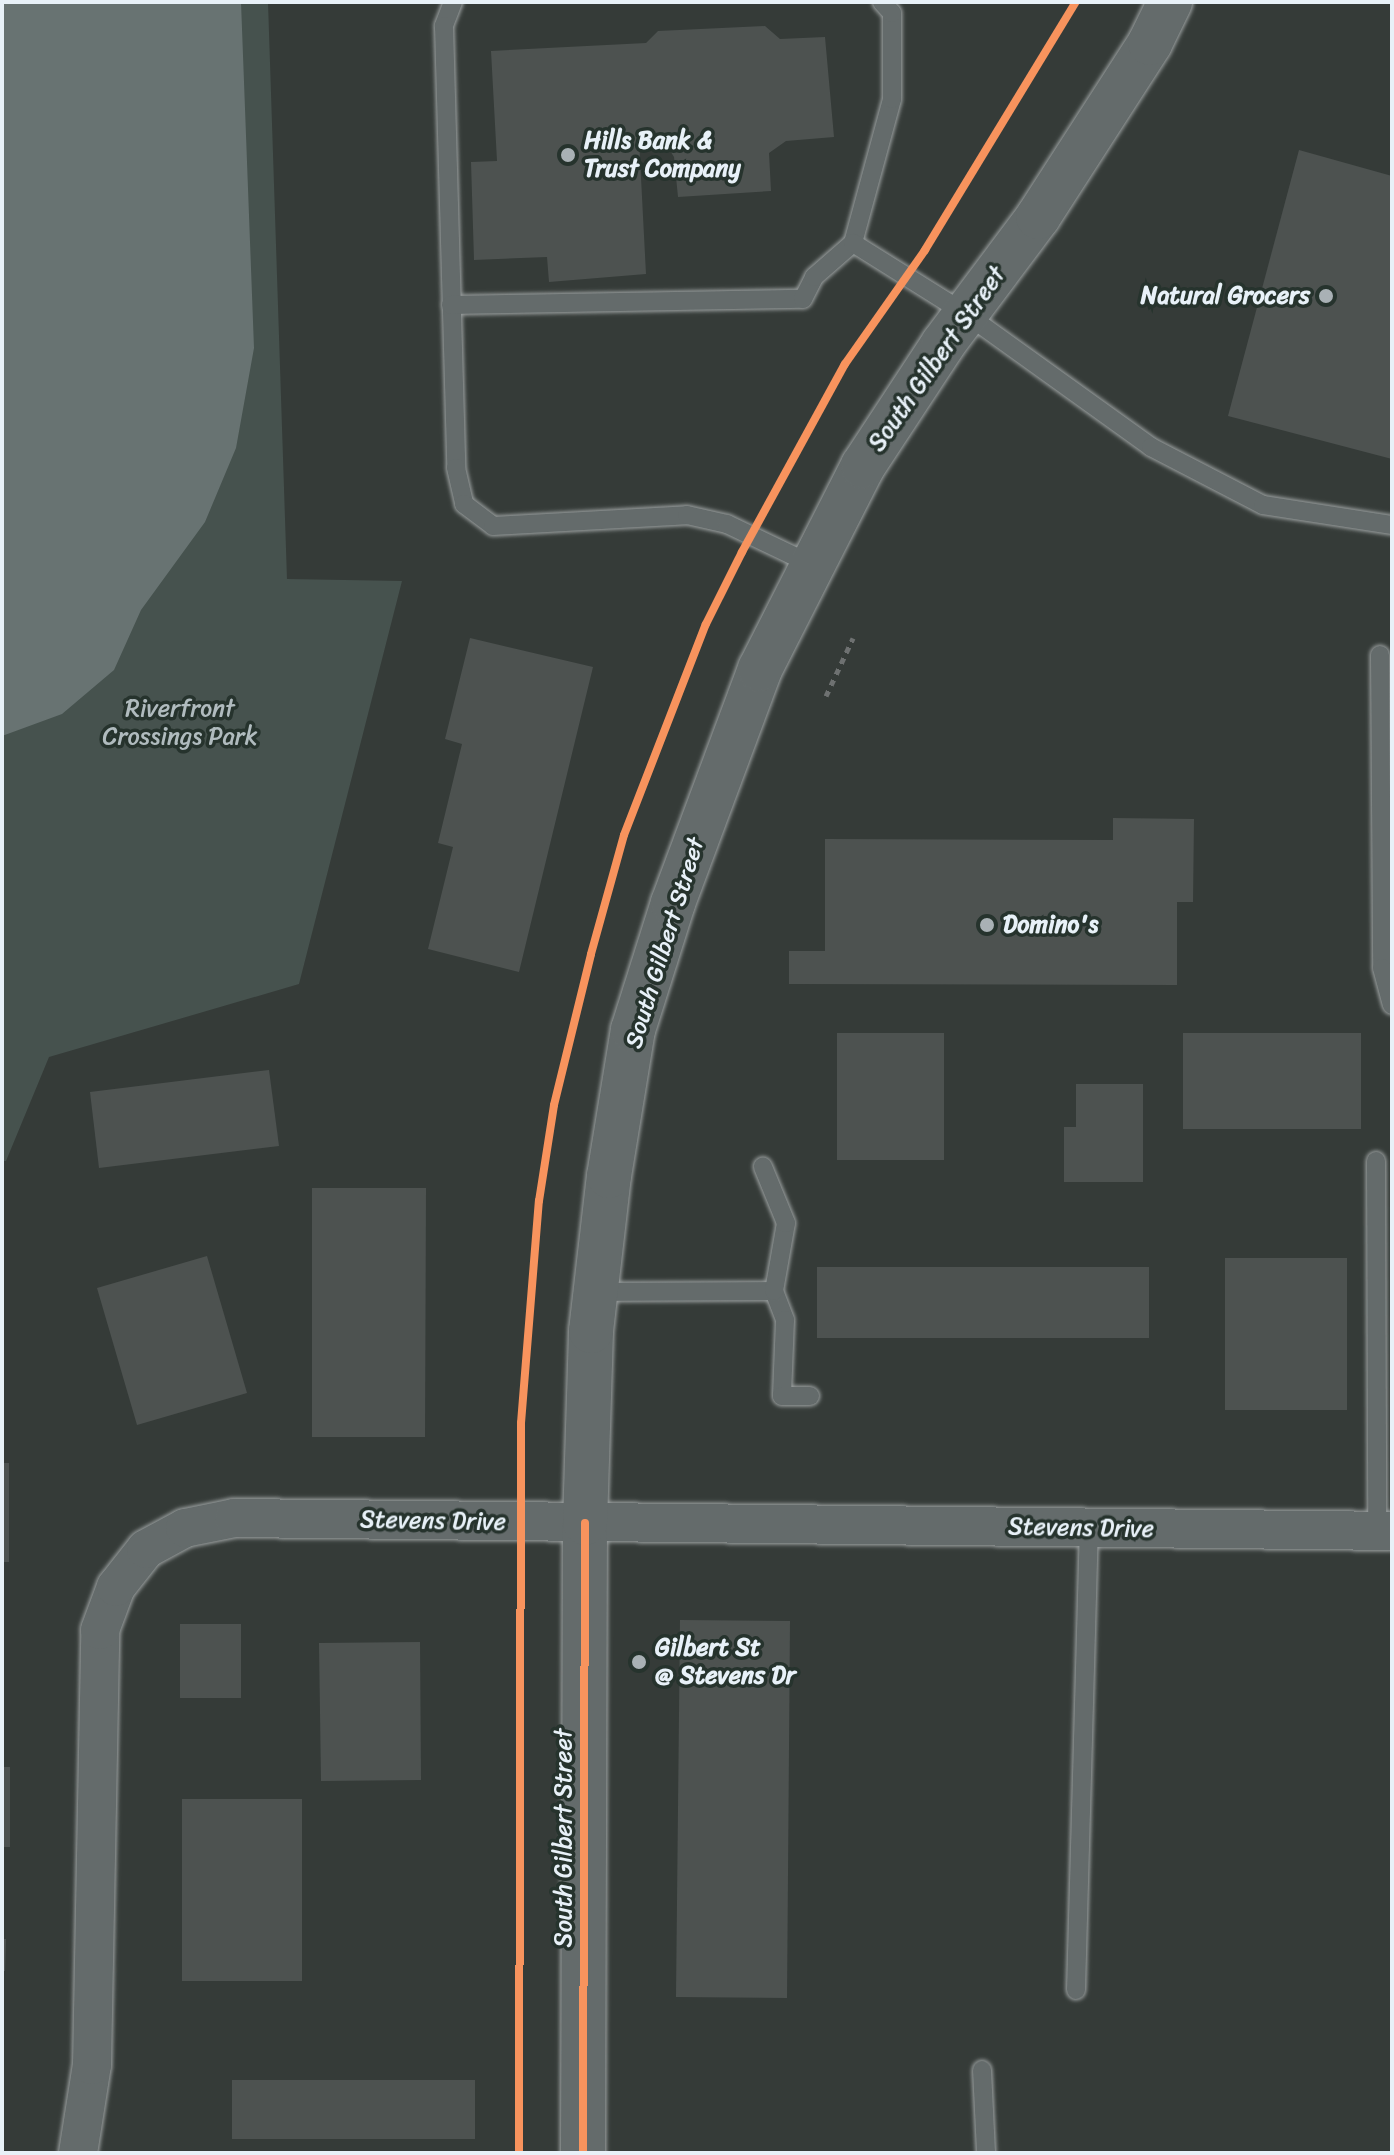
<!DOCTYPE html>
<html>
<head>
<meta charset="utf-8">
<style>
	body { margin:0 }
	#map { position:relative; width:1394px; height:2155px; overflow:hidden; background:#353b38; font-family:Sriracha,sans-serif }
	div>[style] { position:absolute }
	[style*='--x'] { left:calc(var(--x)*1px); top:calc(var(--y)*1px); width:calc(var(--w)*1px); rotate:calc(var(--a)*1deg) }
	.green>* { inset:0; background:#46524e }
	.water>* { inset:0; background:#687372 }
	.building>* { inset:0; background:#4d5250 }
	.path>* { height:5px; margin-top:-2.5px; transform-origin:0; background:repeating-linear-gradient(90deg,#6e7171 0 6px,transparent 0 12px) }
	.roads { filter:drop-shadow(0 0 2px #9a9f9f) drop-shadow(0 0 2px #9a9f9f) }
	.service>* { height:18px; margin:-9px; padding:0 9px; transform-origin:9px; border-radius:9px; background:#646b6b }
	.minor>* { height:38px; margin:-19px; padding:0 19px; transform-origin:19px; border-radius:19px; background:#646b6b }
	.secondary>* { height:44px; margin:-22px; padding:0 22px; transform-origin:22px; border-radius:22px; background:#646b6b }
	.cycleway>* { height:8px; margin:-4px; padding:0 4px; transform-origin:4px; border-radius:4px; background:#f8935d }
	.dots>* { width:22px; height:22px; translate:-50% -50%; box-sizing:border-box; border:4px solid #26332d; border-radius:50% }
	span { translate:-50% -50%; white-space:nowrap; text-align:center; line-height:1.15; -webkit-text-stroke:7px #26332d; paint-order:stroke }
	.poi-label { font-size:24px; color:#e8f1f8; font-weight:700 }
	.left { translate:0 -50%; text-align:left }
	.right { translate:-100% -50%; text-align:right }
	.street-label { font-size:24px; color:#e8f1f8 }
	.park-label { font-size:24px; color:#b0bbbe }
	.frame { position:absolute; inset:0; border:4px solid #e8f1f8; pointer-events:none }
</style>
</head>
<body>
<div id="map">
	<div class="green">
		<i style="clip-path:polygon(2px 2px,268px 2px,287px 579px,402px 581px,299px 984px,49px 1057px,6px 1161px,2px 1161px)"></i>
	</div>
	<div class="water">
		<i style="clip-path:polygon(2px 2px,241px 2px,254px 348px,236px 448px,205px 522px,141px 610px,114px 670px,62px 714px,2px 736px)"></i>
	</div>
	<div class="building">
		<i style="clip-path:polygon(765px 26px,780px 39px,825px 37px,834px 137px,786px 141px,769px 153px,771px 191px,678px 197px,674px 157px,662px 138px,639px 139px,646px 274px,549px 282px,547px 257px,474px 260px,471px 162px,497px 161px,491px 51px,646px 43px,658px 31px)"></i>
		<i style="clip-path:polygon(1299px 150px,1392px 176px,1392px 459px,1228px 416px)"></i>
		<i style="clip-path:polygon(470px 638px,593px 667px,519px 972px,428px 949px,453px 847px,438px 843px,462px 744px,445px 739px)"></i>
		<i style="clip-path:polygon(1113px 818px,1194px 819px,1193px 902px,1177px 902px,1177px 985px,789px 984px,789px 951px,825px 951px,825px 839px,1113px 840px)"></i>
		<i style="clip-path:polygon(837px 1033px,944px 1033px,944px 1160px,837px 1160px)"></i>
		<i style="clip-path:polygon(1183px 1033px,1361px 1033px,1361px 1129px,1183px 1129px)"></i>
		<i style="clip-path:polygon(269px 1070px,279px 1146px,99px 1168px,90px 1092px)"></i>
		<i style="clip-path:polygon(1076px 1084px,1143px 1084px,1143px 1182px,1064px 1182px,1064px 1127px,1076px 1127px)"></i>
		<i style="clip-path:polygon(312px 1188px,426px 1188px,425px 1437px,312px 1437px)"></i>
		<i style="clip-path:polygon(207px 1256px,247px 1393px,137px 1425px,97px 1288px)"></i>
		<i style="clip-path:polygon(1225px 1258px,1347px 1258px,1347px 1410px,1225px 1410px)"></i>
		<i style="clip-path:polygon(817px 1267px,1149px 1267px,1149px 1338px,817px 1338px)"></i>
		<i style="clip-path:polygon(2px 1463px,9px 1463px,9px 1562px,2px 1562px)"></i>
		<i style="clip-path:polygon(680px 1620px,790px 1621px,787px 1998px,676px 1997px)"></i>
		<i style="clip-path:polygon(180px 1624px,241px 1624px,241px 1698px,180px 1698px)"></i>
		<i style="clip-path:polygon(420px 1642px,421px 1780px,321px 1781px,319px 1643px)"></i>
		<i style="clip-path:polygon(2px 1767px,10px 1767px,10px 1847px,2px 1847px)"></i>
		<i style="clip-path:polygon(182px 1799px,302px 1799px,302px 1981px,182px 1981px)"></i>
		<i style="clip-path:polygon(2px 1939px,6px 1939px,5px 1971px,2px 1971px)"></i>
		<i style="clip-path:polygon(232px 2080px,475px 2080px,475px 2139px,232px 2139px)"></i>
	</div>
	<div class="path">
		<i style="--x:826;--y:696;--w:64;--a:-65"></i>
	</div>
	<div class="roads">
		<div class="service">
			<i style="--x:453;--y:2;--w:26;--a:111"></i>
			<i style="--x:444;--y:26;--w:442;--a:88.4"></i>
			<i style="--x:456;--y:468;--w:37;--a:77"></i>
			<i style="--x:464;--y:504;--w:36;--a:37"></i>
			<i style="--x:493;--y:526;--w:194;--a:-3.2"></i>
			<i style="--x:687;--y:515;--w:41;--a:12.7"></i>
			<i style="--x:727;--y:524;--w:95;--a:25.5"></i>
			<i style="--x:853;--y:243;--w:149;--a:-74.8"></i>
			<i style="--x:892;--y:99;--w:86;--a:-90"></i>
			<i style="--x:892;--y:13;--w:15;--a:-132"></i>
			<i style="--x:451;--y:305;--w:352;--a:-1"></i>
			<i style="--x:803;--y:299;--w:25;--a:-63"></i>
			<i style="--x:814;--y:277;--w:52;--a:-41.1"></i>
			<i style="--x:853;--y:243;--w:133;--a:32.1"></i>
			<i style="--x:966;--y:314;--w:228;--a:35.7"></i>
			<i style="--x:1151;--y:447;--w:126;--a:27.4"></i>
			<i style="--x:1263;--y:505;--w:131;--a:8.8"></i>
			<i style="--x:1380;--y:655;--w:313;--a:89.6"></i>
			<i style="--x:1382;--y:968;--w:38;--a:75"></i>
			<i style="--x:1376;--y:1161;--w:370;--a:89.8"></i>
			<i style="--x:774;--y:1291;--w:31;--a:69"></i>
			<i style="--x:785;--y:1320;--w:76;--a:92.3"></i>
			<i style="--x:782;--y:1396;--w:28;--a:0"></i>
			<i style="--x:595;--y:1292;--w:179;--a:-0.3"></i>
			<i style="--x:774;--y:1291;--w:69;--a:-80"></i>
			<i style="--x:786;--y:1223;--w:61;--a:-112.3"></i>
			<i style="--x:1076;--y:1990;--w:462;--a:-88.4"></i>
			<i style="--x:982;--y:2070;--w:83;--a:87.2"></i>
		</div>
		<div class="minor">
			<i style="--x:78;--y:2153;--w:89;--a:-81"></i>
			<i style="--x:92;--y:2065;--w:435;--a:-88.9"></i>
			<i style="--x:100;--y:1630;--w:46;--a:-69.6"></i>
			<i style="--x:116;--y:1587;--w:48;--a:-51.7"></i>
			<i style="--x:146;--y:1549;--w:44;--a:-28.3"></i>
			<i style="--x:185;--y:1528;--w:50;--a:-11.5"></i>
			<i style="--x:234;--y:1518;--w:1158;--a:0.64"></i>
		</div>
		<div class="secondary">
			<i style="--x:583;--y:2153;--w:630;--a:-89.82"></i>
			<i style="--x:585;--y:1523;--w:192;--a:-88.2"></i>
			<i style="--x:591;--y:1331;--w:156;--a:-83.4"></i>
			<i style="--x:609;--y:1176;--w:148;--a:-80.7"></i>
			<i style="--x:633;--y:1030;--w:133;--a:-72.5"></i>
			<i style="--x:673;--y:903;--w:250;--a:-69.6"></i>
			<i style="--x:760;--y:669;--w:228;--a:-63.1"></i>
			<i style="--x:863;--y:466;--w:146;--a:-56.7"></i>
			<i style="--x:943;--y:344;--w:159;--a:-53.2"></i>
			<i style="--x:1038;--y:217;--w:207;--a:-57.2"></i>
			<i style="--x:1150;--y:43;--w:46;--a:-64"></i>
		</div>
	</div>
	<div class="cycleway">
		<i style="--x:519;--y:2153;--w:730;--a:-89.84"></i>
		<i style="--x:521;--y:1423;--w:223;--a:-85.4"></i>
		<i style="--x:539;--y:1201;--w:97;--a:-81.1"></i>
		<i style="--x:554;--y:1105;--w:155;--a:-76.2"></i>
		<i style="--x:591;--y:954;--w:123;--a:-74.5"></i>
		<i style="--x:624;--y:835;--w:226;--a:-68.8"></i>
		<i style="--x:706;--y:624;--w:80;--a:-63.4"></i>
		<i style="--x:742;--y:552;--w:214;--a:-61.3"></i>
		<i style="--x:845;--y:364;--w:139;--a:-54.9"></i>
		<i style="--x:925;--y:250;--w:290;--a:-58.7"></i>
		<i style="--x:583;--y:2153;--w:630;--a:-89.82"></i>
	</div>
	<div class="dots">
		<i style="left:568px;top:155px;background:#a9b1b5"></i>
		<i style="left:1326px;top:296px;background:#a9b1b5"></i>
		<i style="left:987px;top:925px;background:#a9b1b5"></i>
		<i style="left:639px;top:1662px;background:#a9b1b5"></i>
	</div>
	<div class="poi-label">
		<span class="left" style="left:584px;top:155px">Hills Bank &amp;<br>Trust Company</span>
		<span class="right" style="left:1310px;top:296px">Natural Grocers</span>
		<span class="left" style="left:1003px;top:925px">Domino's</span>
		<span class="left" style="left:655px;top:1662px">Gilbert St<br>@ Stevens Dr</span>
	</div>
	<div class="street-label">
		<span style="left:937px;top:359px;rotate:-55deg">South Gilbert Street</span>
		<span style="left:665px;top:943px;rotate:-73deg">South Gilbert Street</span>
		<span style="left:433px;top:1521px;rotate:1deg">Stevens Drive</span>
		<span style="left:1081px;top:1528px;rotate:1deg">Stevens Drive</span>
		<span style="left:564px;top:1838px;rotate:-90deg">South Gilbert Street</span>
	</div>
	<div class="park-label">
		<span style="left:180px;top:723px">Riverfront<br>Crossings Park</span>
	</div>
	<div class="frame"></div>
</div>
</body>
</html>
